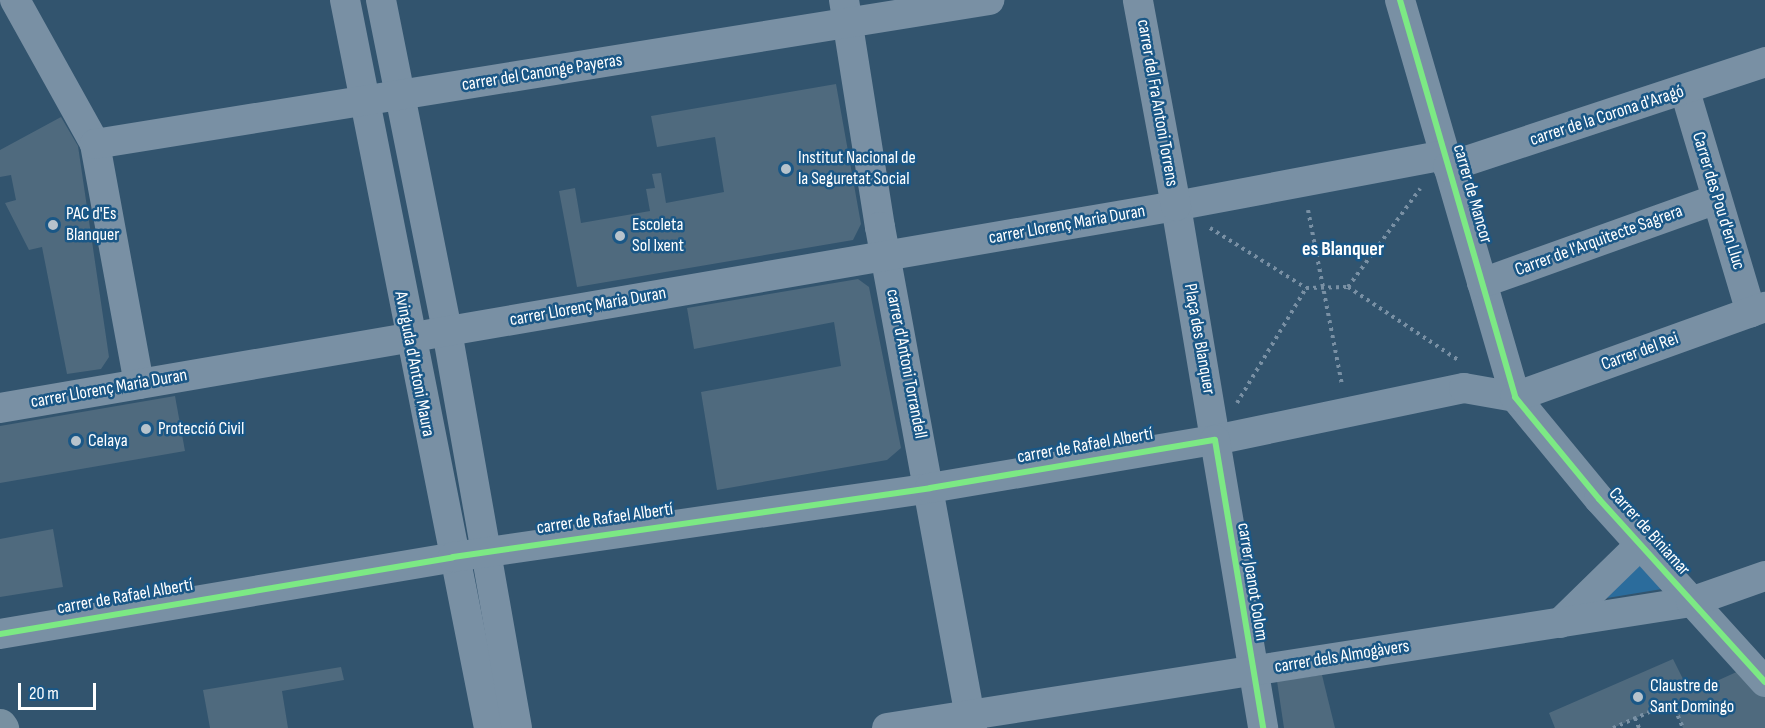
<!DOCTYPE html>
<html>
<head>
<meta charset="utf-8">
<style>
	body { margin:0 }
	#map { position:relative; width:1765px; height:728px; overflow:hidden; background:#32546e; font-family:"Sofia Sans Condensed",sans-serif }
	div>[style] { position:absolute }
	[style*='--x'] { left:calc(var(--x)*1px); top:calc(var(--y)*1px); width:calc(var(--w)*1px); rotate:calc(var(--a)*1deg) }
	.green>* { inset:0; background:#2b6c9c }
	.building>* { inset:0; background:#4f6a7e }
	.path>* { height:4px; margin-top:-2px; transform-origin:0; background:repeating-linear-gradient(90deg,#7990a4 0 3px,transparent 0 7.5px) }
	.minor>* { height:30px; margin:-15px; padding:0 15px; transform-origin:15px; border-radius:15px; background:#7990a4 }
	.primary>* { height:33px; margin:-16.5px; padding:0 16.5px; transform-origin:16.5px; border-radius:16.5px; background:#7890a1 }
	.cycleway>* { height:6px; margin:-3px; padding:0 3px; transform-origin:3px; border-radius:3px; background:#7ce984 }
	.dots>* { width:16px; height:16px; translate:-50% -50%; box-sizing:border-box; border:3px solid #1a5786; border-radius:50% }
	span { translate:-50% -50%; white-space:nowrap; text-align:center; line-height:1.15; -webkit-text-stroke:5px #1a5786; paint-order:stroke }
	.street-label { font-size:18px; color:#fff }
	.poi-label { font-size:18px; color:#fff }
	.left { translate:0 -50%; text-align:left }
	.neighbourhood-label { font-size:20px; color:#fff; font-weight:700 }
	.scale { position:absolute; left:18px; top:683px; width:78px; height:27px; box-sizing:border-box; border:3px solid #fff; border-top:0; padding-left:8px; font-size:18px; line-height:21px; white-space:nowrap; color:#fff; -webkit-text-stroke:4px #1a5786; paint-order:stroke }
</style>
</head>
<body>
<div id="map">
	<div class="green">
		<i style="clip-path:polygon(1639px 565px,1662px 589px,1607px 598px)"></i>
	</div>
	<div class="building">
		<i style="clip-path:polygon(836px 84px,861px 224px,853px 240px,577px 287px,559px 191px,575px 188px,581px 223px,650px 211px,646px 189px,655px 188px,652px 174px,661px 173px,666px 203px,724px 192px,715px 137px,657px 147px,651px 116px)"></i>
		<i style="clip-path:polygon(61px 117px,78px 146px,109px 357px,101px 369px,67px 374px,42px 247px,29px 250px,5px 203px,16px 200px,11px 175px,0 177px,0 150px)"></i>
		<i style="clip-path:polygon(858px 279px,869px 287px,901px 448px,887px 460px,717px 490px,701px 392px,841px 366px,834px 322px,694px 349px,687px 308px)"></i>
		<i style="clip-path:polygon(175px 396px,185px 451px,0 483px,0 426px)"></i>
		<i style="clip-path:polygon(53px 529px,63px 587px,0 597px,0 539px)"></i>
		<i style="clip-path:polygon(1673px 659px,1690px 693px,1741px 670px,1765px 696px,1765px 728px,1683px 728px,1672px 702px,1613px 728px,1555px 728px,1549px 713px)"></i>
		<i style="clip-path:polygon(341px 667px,344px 680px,282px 691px,288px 728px,210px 728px,203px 690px)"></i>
		<i style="clip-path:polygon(1322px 675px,1335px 728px,1284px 728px,1277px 681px)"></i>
	</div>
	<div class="path">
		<i style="--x:1308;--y:210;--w:178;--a:79"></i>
		<i style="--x:1210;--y:228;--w:113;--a:32"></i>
		<i style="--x:1306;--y:288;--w:42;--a:-1.4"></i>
		<i style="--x:1348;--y:287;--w:134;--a:33.5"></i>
		<i style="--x:1348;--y:287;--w:122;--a:-53.7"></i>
		<i style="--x:1237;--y:403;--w:134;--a:-59"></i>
		<i style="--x:1635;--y:718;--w:11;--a:68"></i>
		<i style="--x:1613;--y:728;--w:64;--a:-23.8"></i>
		<i style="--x:1672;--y:702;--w:28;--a:67"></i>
	</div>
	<div class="minor">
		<i style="--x:15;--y:0;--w:165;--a:60.9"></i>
		<i style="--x:95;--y:144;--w:244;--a:79.6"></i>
		<i style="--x:345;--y:0;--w:742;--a:78.81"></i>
		<i style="--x:381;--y:0;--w:338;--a:78.7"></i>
		<i style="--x:447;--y:331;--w:403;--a:80"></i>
		<i style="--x:844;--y:0;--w:230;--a:81"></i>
		<i style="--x:880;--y:227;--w:509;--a:79.59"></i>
		<i style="--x:1400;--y:0;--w:413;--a:73.8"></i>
		<i style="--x:1515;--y:397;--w:132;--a:50.5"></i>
		<i style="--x:1599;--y:499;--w:247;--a:47.8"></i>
		<i style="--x:1685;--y:91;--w:231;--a:73.4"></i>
		<i style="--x:95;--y:144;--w:906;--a:-9.15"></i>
		<i style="--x:1445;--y:155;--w:274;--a:169.3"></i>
		<i style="--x:1176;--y:206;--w:237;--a:80.5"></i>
		<i style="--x:1215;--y:440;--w:254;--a:-11.8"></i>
		<i style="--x:1464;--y:388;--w:52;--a:10"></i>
		<i style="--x:1448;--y:167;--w:334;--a:-18.3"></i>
		<i style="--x:1482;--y:283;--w:249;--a:-19.7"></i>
		<i style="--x:1515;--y:397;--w:266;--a:-19.8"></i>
		<i style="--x:0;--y:408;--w:1193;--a:-9.75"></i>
		<i style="--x:1176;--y:206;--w:209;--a:-100.5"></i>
		<i style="--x:1560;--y:623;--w:112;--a:-44.3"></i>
		<i style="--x:0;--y:634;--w:459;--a:-9.6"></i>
		<i style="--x:453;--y:557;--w:482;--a:-8.2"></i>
		<i style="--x:930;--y:488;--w:289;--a:-9.6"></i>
		<i style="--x:1215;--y:440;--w:292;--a:80.5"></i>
		<i style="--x:887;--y:728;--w:814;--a:-8.91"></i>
		<i style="--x:1691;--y:602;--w:78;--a:-19.4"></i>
	</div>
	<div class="primary">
		<i style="--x:0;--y:725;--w:4;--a:56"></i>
	</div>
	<div class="cycleway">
		<i style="--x:1400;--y:0;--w:413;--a:73.8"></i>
		<i style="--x:1515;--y:397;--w:132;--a:50.5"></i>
		<i style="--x:1599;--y:499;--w:247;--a:47.8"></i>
		<i style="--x:0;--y:634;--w:459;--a:-9.6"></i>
		<i style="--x:453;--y:557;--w:482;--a:-8.2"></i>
		<i style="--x:930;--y:488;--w:289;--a:-9.6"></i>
		<i style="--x:1215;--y:440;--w:292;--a:80.5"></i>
	</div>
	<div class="dots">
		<i style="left:786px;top:169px;background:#b7c3cc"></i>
		<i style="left:53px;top:225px;background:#b7c3cc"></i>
		<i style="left:620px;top:236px;background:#b7c3cc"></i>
		<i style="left:146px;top:429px;background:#b7c3cc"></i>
		<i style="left:76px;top:441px;background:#b7c3cc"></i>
		<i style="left:1638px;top:697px;background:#b7c3cc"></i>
	</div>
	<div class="street-label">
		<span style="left:542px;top:73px;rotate:-9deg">carrer del Canonge Payeras</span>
		<span style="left:1157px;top:103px;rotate:80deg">carrer del Fra Antoni Torrens</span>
		<span style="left:1607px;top:116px;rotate:-18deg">carrer de la Corona d'Aragó</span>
		<span style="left:1472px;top:194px;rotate:74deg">carrer de Mancor</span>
		<span style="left:1718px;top:201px;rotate:73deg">Carrer des Pou d'en Lluc</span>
		<span style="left:1067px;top:225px;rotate:-10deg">carrer Llorenç Maria Duran</span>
		<span style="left:1599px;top:241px;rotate:-20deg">Carrer de l'Arquitecte Sagrera</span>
		<span style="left:588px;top:307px;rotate:-10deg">carrer Llorenç Maria Duran</span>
		<span style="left:1199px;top:339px;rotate:80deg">Plaça des Blanquer</span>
		<span style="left:1640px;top:352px;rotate:-20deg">Carrer del Rei</span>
		<span style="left:414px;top:364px;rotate:79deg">Avinguda d'Antoni Maura</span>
		<span style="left:906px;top:364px;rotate:79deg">carrer d'Antoni Torrandell</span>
		<span style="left:109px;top:389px;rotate:-10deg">carrer Llorenç Maria Duran</span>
		<span style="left:1085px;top:446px;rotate:-10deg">carrer de Rafael Albertí</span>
		<span style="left:605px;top:519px;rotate:-8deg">carrer de Rafael Albertí</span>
		<span style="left:1649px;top:532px;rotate:48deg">Carrer de Biniamar</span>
		<span style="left:1252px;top:582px;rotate:81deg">carrer Joanot Colom</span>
		<span style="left:125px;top:597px;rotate:-10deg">carrer de Rafael Albertí</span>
		<span style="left:1342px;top:657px;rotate:-9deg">carrer dels Almogàvers</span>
	</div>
	<div class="poi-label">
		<span class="left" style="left:798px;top:169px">Institut Nacional de<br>la Seguretat Social</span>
		<span class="left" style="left:66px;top:225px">PAC d'Es<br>Blanquer</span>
		<span class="left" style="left:632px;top:236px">Escoleta<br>Sol Ixent</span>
		<span class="left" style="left:158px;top:429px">Protecció Civil</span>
		<span class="left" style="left:88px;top:441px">Celaya</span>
		<span class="left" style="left:1650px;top:697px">Claustre de<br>Sant Domingo</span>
	</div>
	<div class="neighbourhood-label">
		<span style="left:1343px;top:249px">es Blanquer</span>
	</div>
	<div class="scale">20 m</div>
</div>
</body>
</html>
